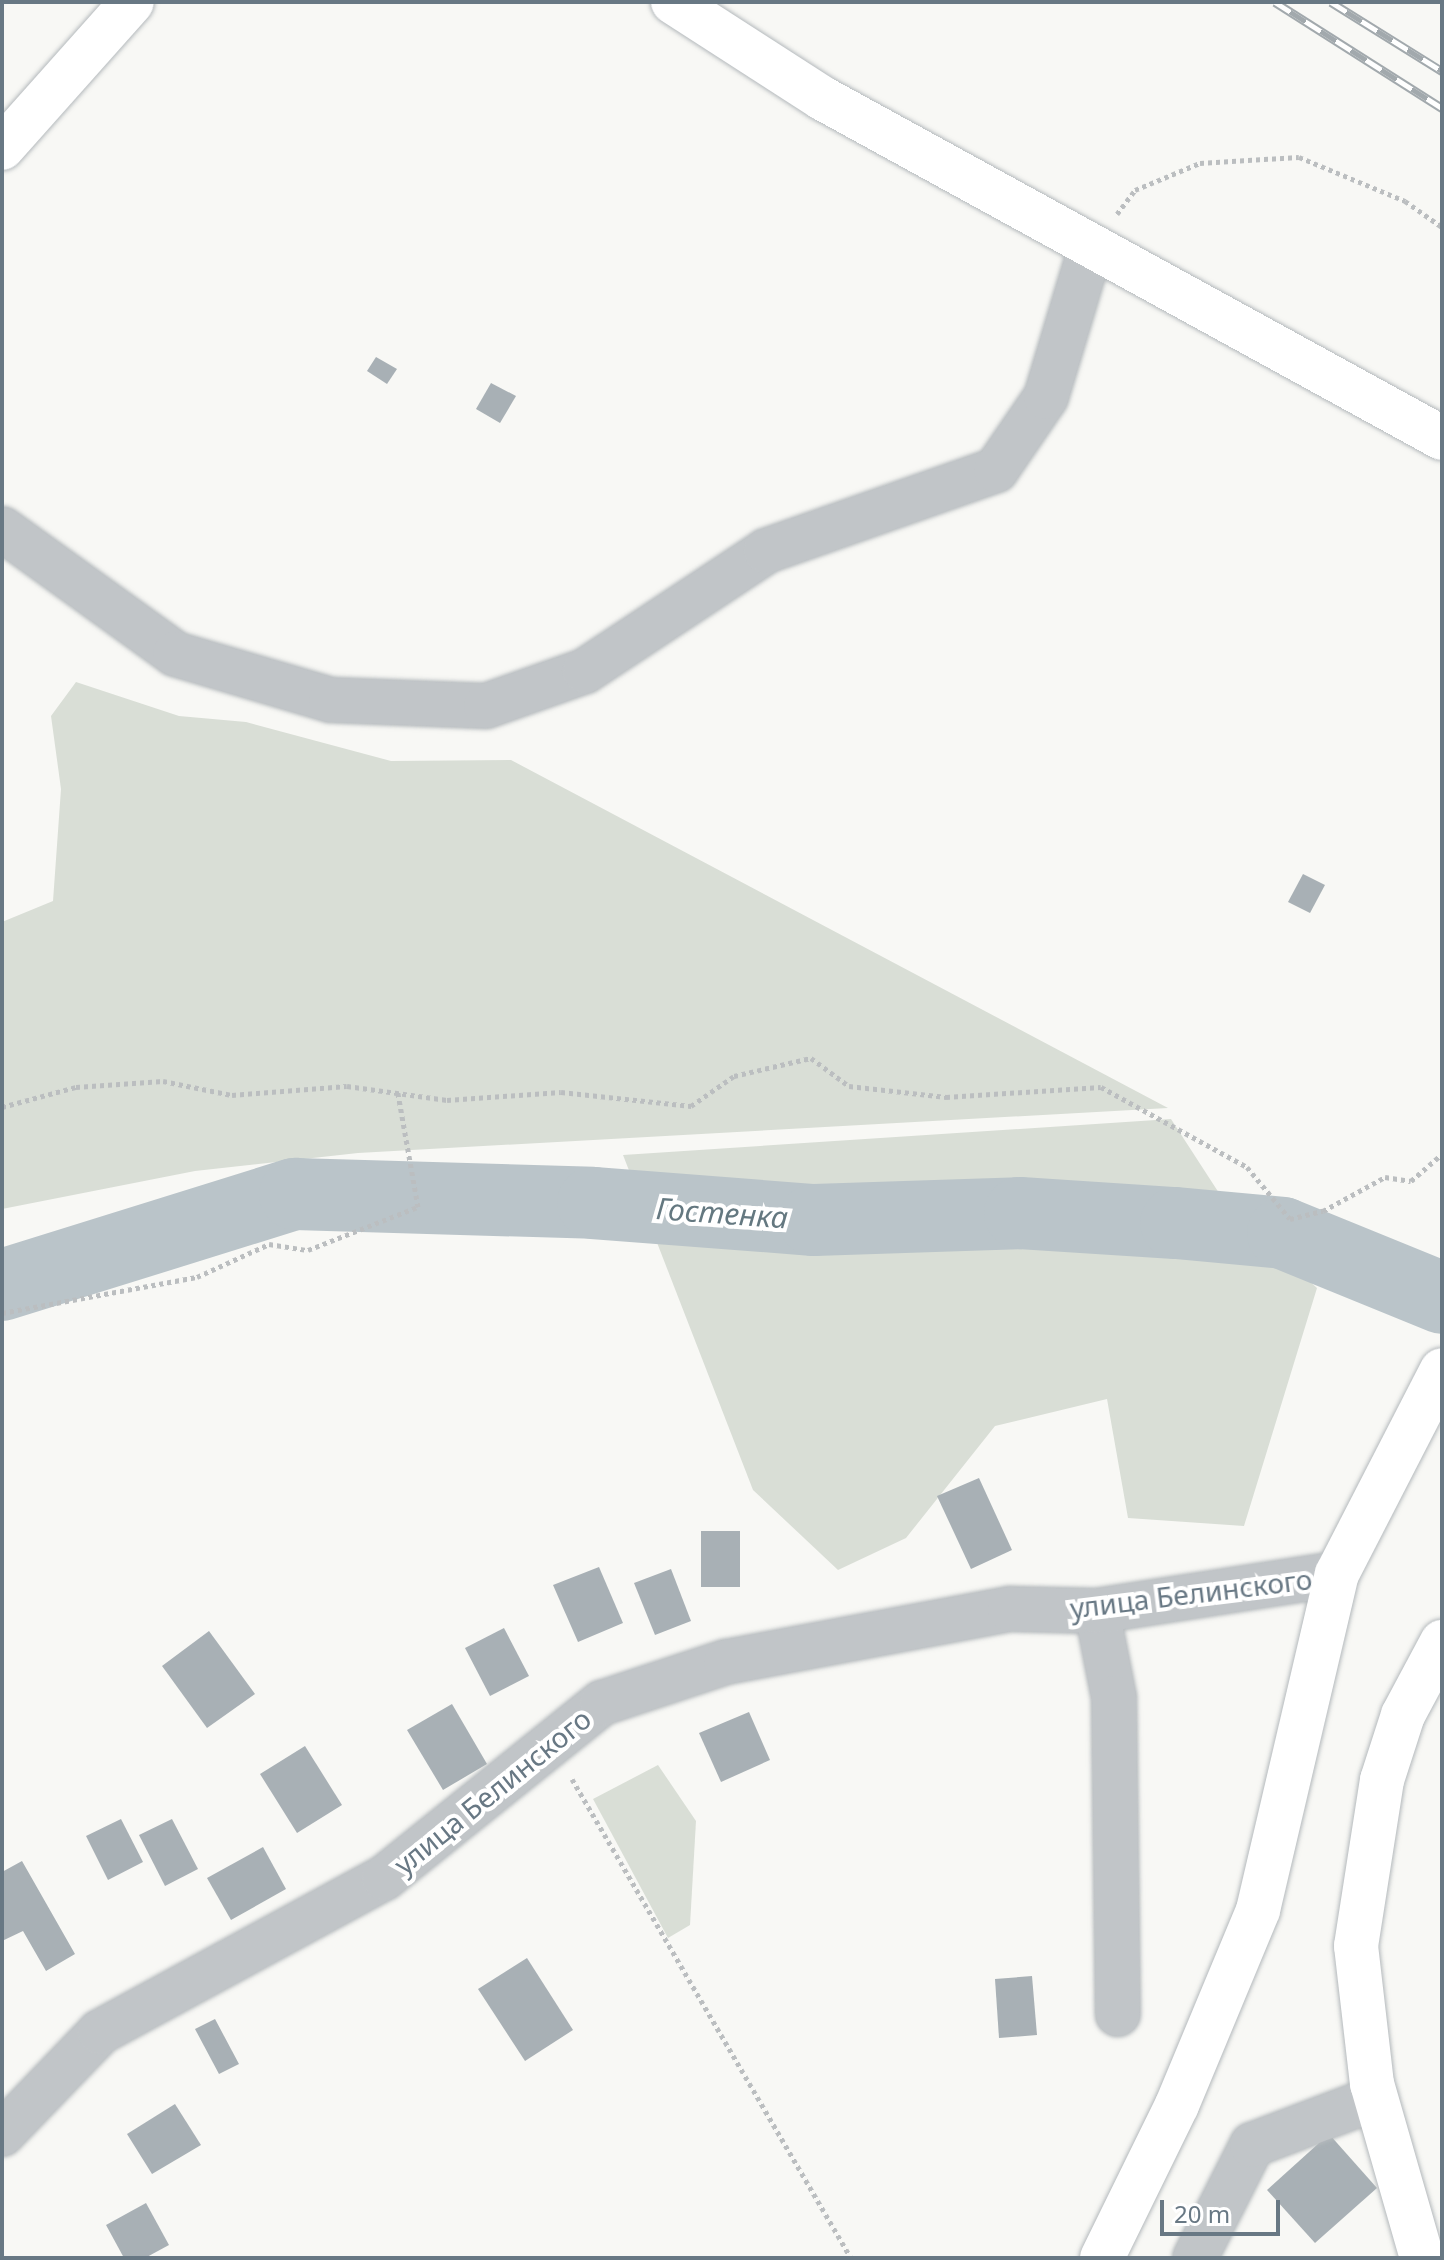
<!DOCTYPE html>
<html>
<head>
<meta charset="utf-8">
<style>
	body { margin:0 }
	#map { position:relative; width:1444px; height:2260px; overflow:hidden; background:#f8f8f5; font-family:"Noto Sans",sans-serif }
	div>[style] { position:absolute }
	[style*='--x'] { left:calc(var(--x)*1px); top:calc(var(--y)*1px); width:calc(var(--w)*1px); rotate:calc(var(--a)*1deg) }
	.green>* { inset:0; background:#d9ded6 }
	.river>* { height:72px; margin:-36px; padding:0 36px; transform-origin:36px; border-radius:36px; background:#bac4c9 }
	.building>* { inset:0; background:#a8b0b5 }
	.path>* { height:5px; margin-top:-2.5px; transform-origin:0; background:repeating-linear-gradient(90deg,#bbbec0 0 4px,transparent 0 8px) }
	.roads { filter:drop-shadow(0 0 2px #b4b9bc) drop-shadow(0 0 2px #b4b9bc) }
	.minor>* { height:44px; margin:-22px; padding:0 22px; transform-origin:22px; border-radius:22px; background:#c1c5c8 }
	.major>* { height:44px; margin:-22px; padding:0 22px; transform-origin:22px; border-radius:22px; background:#fff }
	.highway>* { height:44px; margin:-22px; padding:0 22px; transform-origin:22px; border-radius:22px; background:#fff }
	.rail>* { height:9px; margin-top:-4.5px; transform-origin:0; background:repeating-linear-gradient(90deg,#fff 0 18px,#a2a9ad 0 36px); box-sizing:border-box; border-block:2px solid #a2a9ad }
	span { translate:-50% -50%; white-space:nowrap; text-align:center; line-height:1.15; -webkit-text-stroke:8px #fff; paint-order:stroke }
	.street-label { font-size:28px; color:#687884 }
	.water-label { font-size:30px; color:#647880; font-style:italic }
	.frame { position:absolute; inset:0; border:4px solid #687884; pointer-events:none }
	.scale { position:absolute; left:1160px; top:2200px; width:120px; height:36px; box-sizing:border-box; border:4px solid #687884; border-top:0; padding-left:10px; font-size:24px; line-height:28px; white-space:nowrap; color:#687884; -webkit-text-stroke:6px #fff; paint-order:stroke }
</style>
</head>
<body>
<div id="map">
	<div class="green">
		<i style="clip-path:polygon(76px 682px,179px 716px,246px 722px,391px 761px,511px 760px,1168px 1108px,358px 1153px,195px 1171px,2px 1209px,2px 922px,53px 901px,61px 789px,51px 716px)"></i>
		<i style="clip-path:polygon(1171px 1119px,1230px 1210px,1317px 1288px,1244px 1526px,1128px 1518px,1107px 1399px,995px 1426px,906px 1538px,838px 1570px,753px 1490px,623px 1155px)"></i>
		<i style="clip-path:polygon(658px 1765px,696px 1821px,690px 1925px,668px 1938px,593px 1799px)"></i>
	</div>
	<div class="river">
		<i style="--x:2;--y:1285;--w:307;--a:-17.3"></i>
		<i style="--x:295;--y:1194;--w:298;--a:1.7"></i>
		<i style="--x:593;--y:1203;--w:222;--a:4.4"></i>
		<i style="--x:814;--y:1220;--w:206;--a:-1.9"></i>
		<i style="--x:1020;--y:1213;--w:156;--a:3.7"></i>
		<i style="--x:1176;--y:1223;--w:107;--a:5.3"></i>
		<i style="--x:1283;--y:1233;--w:172;--a:22.2"></i>
	</div>
	<div class="building">
		<i style="clip-path:polygon(376px 357px,397px 369px,387px 384px,367px 371px)"></i>
		<i style="clip-path:polygon(491px 383px,516px 396px,500px 423px,476px 409px)"></i>
		<i style="clip-path:polygon(1303px 874px,1325px 885px,1310px 913px,1288px 902px)"></i>
		<i style="clip-path:polygon(979px 1478px,1012px 1550px,971px 1569px,937px 1496px)"></i>
		<i style="clip-path:polygon(701px 1531px,740px 1531px,740px 1587px,701px 1587px)"></i>
		<i style="clip-path:polygon(599px 1567px,623px 1623px,578px 1642px,553px 1585px)"></i>
		<i style="clip-path:polygon(671px 1569px,691px 1621px,655px 1635px,634px 1583px)"></i>
		<i style="clip-path:polygon(504px 1628px,529px 1676px,490px 1696px,465px 1648px)"></i>
		<i style="clip-path:polygon(209px 1631px,255px 1694px,207px 1728px,162px 1666px)"></i>
		<i style="clip-path:polygon(452px 1704px,487px 1764px,443px 1790px,407px 1730px)"></i>
		<i style="clip-path:polygon(749px 1712px,770px 1760px,721px 1782px,699px 1733px)"></i>
		<i style="clip-path:polygon(305px 1746px,342px 1805px,297px 1833px,260px 1774px)"></i>
		<i style="clip-path:polygon(121px 1819px,143px 1862px,108px 1880px,86px 1836px)"></i>
		<i style="clip-path:polygon(172px 1819px,198px 1869px,165px 1886px,139px 1835px)"></i>
		<i style="clip-path:polygon(263px 1847px,286px 1889px,231px 1920px,207px 1878px)"></i>
		<i style="clip-path:polygon(22px 1861px,75px 1954px,46px 1971px,23px 1931px,2px 1941px,2px 1872px)"></i>
		<i style="clip-path:polygon(527px 1958px,573px 2030px,525px 2061px,478px 1989px)"></i>
		<i style="clip-path:polygon(1032px 1976px,1037px 2035px,999px 2038px,995px 1979px)"></i>
		<i style="clip-path:polygon(215px 2019px,239px 2064px,219px 2074px,195px 2029px)"></i>
		<i style="clip-path:polygon(175px 2104px,201px 2145px,152px 2174px,127px 2134px)"></i>
		<i style="clip-path:polygon(1329px 2134px,1377px 2188px,1315px 2243px,1267px 2190px)"></i>
		<i style="clip-path:polygon(146px 2203px,169px 2245px,145px 2258px,124px 2258px,106px 2225px)"></i>
	</div>
	<div class="path">
		<i style="--x:1117;--y:214;--w:30;--a:-53"></i>
		<i style="--x:1135;--y:190;--w:70;--a:-22.6"></i>
		<i style="--x:1200;--y:163;--w:99;--a:-3.5"></i>
		<i style="--x:1299;--y:157;--w:115;--a:22.5"></i>
		<i style="--x:1405;--y:201;--w:45;--a:35.1"></i>
		<i style="--x:2;--y:1107;--w:77;--a:-15.1"></i>
		<i style="--x:76;--y:1087;--w:87;--a:-3.9"></i>
		<i style="--x:163;--y:1081;--w:70;--a:11.5"></i>
		<i style="--x:232;--y:1095;--w:115;--a:-4.5"></i>
		<i style="--x:347;--y:1086;--w:101;--a:8"></i>
		<i style="--x:447;--y:1100;--w:114;--a:-4"></i>
		<i style="--x:561;--y:1092;--w:131;--a:6.1"></i>
		<i style="--x:691;--y:1106;--w:52;--a:-34.9"></i>
		<i style="--x:734;--y:1076;--w:79;--a:-13.2"></i>
		<i style="--x:811;--y:1058;--w:47;--a:36.4"></i>
		<i style="--x:849;--y:1086;--w:98;--a:6.5"></i>
		<i style="--x:946;--y:1097;--w:155;--a:-3.7"></i>
		<i style="--x:1101;--y:1087;--w:166;--a:28.7"></i>
		<i style="--x:1247;--y:1167;--w:67;--a:50.4"></i>
		<i style="--x:1290;--y:1219;--w:34;--a:-14"></i>
		<i style="--x:1323;--y:1211;--w:71;--a:-28.7"></i>
		<i style="--x:1385;--y:1177;--w:26;--a:9"></i>
		<i style="--x:1411;--y:1181;--w:41;--a:-41.1"></i>
		<i style="--x:2;--y:1313;--w:198;--a:-10.5"></i>
		<i style="--x:197;--y:1277;--w:79;--a:-24.6"></i>
		<i style="--x:269;--y:1244;--w:39;--a:9"></i>
		<i style="--x:308;--y:1250;--w:118;--a:-21.4"></i>
		<i style="--x:418;--y:1207;--w:116;--a:-100"></i>
		<i style="--x:572;--y:1779;--w:554;--a:59.78"></i>
	</div>
	<div class="roads">
		<div class="minor">
			<i style="--x:2;--y:529;--w:213;--a:35.8"></i>
			<i style="--x:175;--y:654;--w:163;--a:16.4"></i>
			<i style="--x:331;--y:700;--w:155;--a:2.2"></i>
			<i style="--x:486;--y:706;--w:105;--a:-19.5"></i>
			<i style="--x:585;--y:671;--w:217;--a:-33.5"></i>
			<i style="--x:766;--y:551;--w:244;--a:-19.4"></i>
			<i style="--x:996;--y:470;--w:88;--a:-55.6"></i>
			<i style="--x:1046;--y:397;--w:153;--a:-73.3"></i>
			<i style="--x:1097;--y:1611;--w:89;--a:78.9"></i>
			<i style="--x:1114;--y:1698;--w:316;--a:89.3"></i>
			<i style="--x:2;--y:2134;--w:141;--a:-46.1"></i>
			<i style="--x:100;--y:2032;--w:323;--a:-28.5"></i>
			<i style="--x:384;--y:1878;--w:280;--a:-38.8"></i>
			<i style="--x:602;--y:1703;--w:131;--a:-18.3"></i>
			<i style="--x:726;--y:1662;--w:289;--a:-10.6"></i>
			<i style="--x:1010;--y:1609;--w:87;--a:1.3"></i>
			<i style="--x:1097;--y:1611;--w:243;--a:-8.8"></i>
			<i style="--x:1195;--y:2258;--w:127;--a:-63.2"></i>
			<i style="--x:1252;--y:2145;--w:133;--a:-20.8"></i>
		</div>
		<div class="major">
			<i style="--x:673;--y:2;--w:177;--a:32.8"></i>
			<i style="--x:822;--y:98;--w:707;--a:28.74"></i>
			<i style="--x:1102;--y:2258;--w:170;--a:-63.9"></i>
			<i style="--x:1177;--y:2105;--w:211;--a:-67.4"></i>
			<i style="--x:1258;--y:1910;--w:345;--a:-76.8"></i>
			<i style="--x:1337;--y:1574;--w:229;--a:-62.8"></i>
			<i style="--x:1422;--y:2258;--w:181;--a:-106"></i>
			<i style="--x:1372;--y:2084;--w:139;--a:-96.6"></i>
			<i style="--x:1356;--y:1946;--w:168;--a:-81.1"></i>
			<i style="--x:1382;--y:1780;--w:68;--a:-72.1"></i>
			<i style="--x:1403;--y:1715;--w:83;--a:-61.9"></i>
		</div>
		<div class="highway">
			<i style="--x:2;--y:148;--w:195;--a:-48.3"></i>
		</div>
	</div>
	<div class="rail">
		<i style="--x:1275;--y:2;--w:198;--a:32.4"></i>
		<i style="--x:1331;--y:2;--w:131;--a:31.9"></i>
	</div>
	<div class="street-label">
		<span style="left:1191px;top:1593px;rotate:-7deg">улица Белинского</span>
		<span style="left:492px;top:1791px;rotate:-39deg">улица Белинского</span>
	</div>
	<div class="water-label">
		<span style="left:722px;top:1213px;rotate:4deg">Гостенка</span>
	</div>
	<div class="frame"></div>
	<div class="scale">20 m</div>
</div>
</body>
</html>
